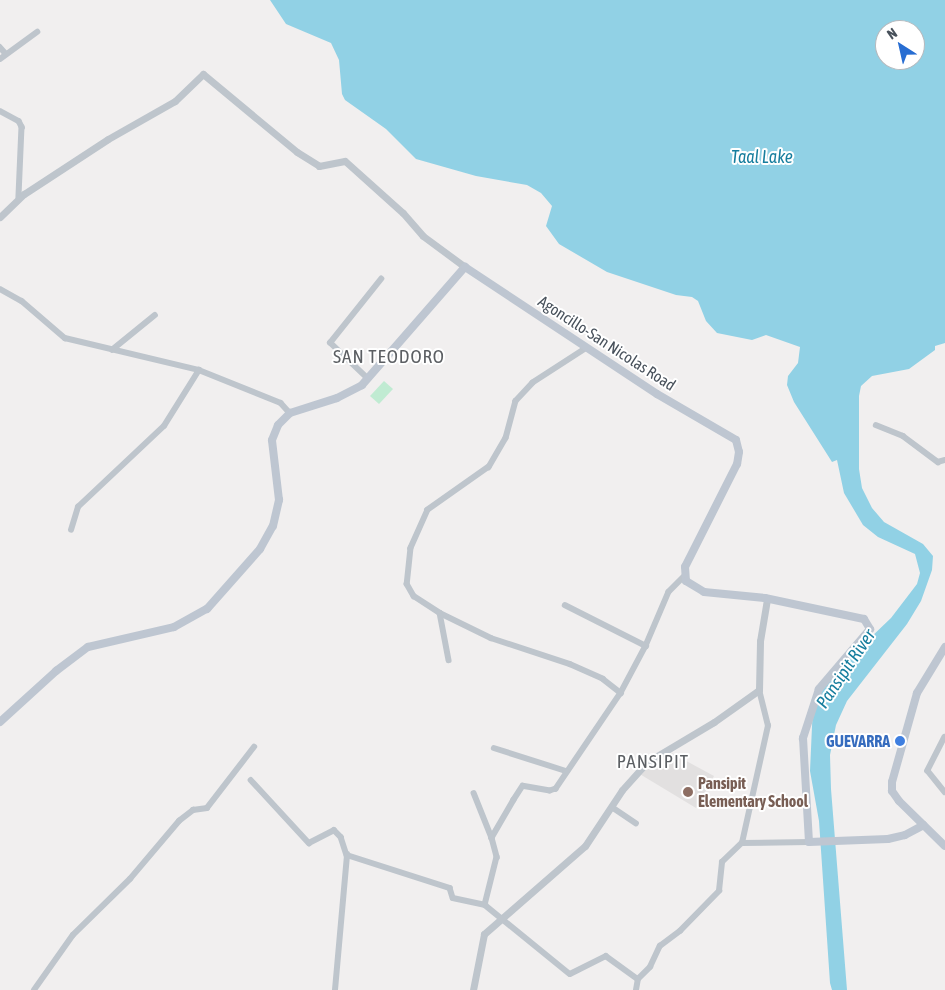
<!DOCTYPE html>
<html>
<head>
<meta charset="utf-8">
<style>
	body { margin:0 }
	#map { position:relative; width:945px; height:990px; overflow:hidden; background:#f1efef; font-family:"Asap Condensed",sans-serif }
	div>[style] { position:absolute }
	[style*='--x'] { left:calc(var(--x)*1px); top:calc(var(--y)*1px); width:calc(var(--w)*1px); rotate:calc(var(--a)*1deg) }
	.education>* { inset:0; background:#e2e0e0 }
	.green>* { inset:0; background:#c0ebd2 }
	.water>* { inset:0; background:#91d1e5 }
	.minor>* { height:5.5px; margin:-2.75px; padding:0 2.75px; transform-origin:2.75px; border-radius:2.75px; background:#bec5cc }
	.tertiary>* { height:7px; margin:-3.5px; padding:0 3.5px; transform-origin:3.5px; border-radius:3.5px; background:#bec5cc }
	.secondary>* { height:8px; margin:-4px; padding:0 4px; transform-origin:4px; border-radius:4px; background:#bec6d1 }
	.dots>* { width:14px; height:14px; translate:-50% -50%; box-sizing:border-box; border:2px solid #fff; border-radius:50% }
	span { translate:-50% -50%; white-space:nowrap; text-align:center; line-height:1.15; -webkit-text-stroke:4px #fff; paint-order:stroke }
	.street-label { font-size:16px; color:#48515b }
	.shop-label { font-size:16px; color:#366cbe; font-weight:700 }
	.right { translate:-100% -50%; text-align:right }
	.education-label { font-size:16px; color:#785e54; font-weight:700 }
	.left { translate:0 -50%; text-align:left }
	.water-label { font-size:18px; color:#177e9e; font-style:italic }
	.quarter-label { font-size:19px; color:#5c5f63; letter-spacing:1px }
	.north { position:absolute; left:875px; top:20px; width:50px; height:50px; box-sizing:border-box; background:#fff; border:1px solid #b6b9bd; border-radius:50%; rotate:325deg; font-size:14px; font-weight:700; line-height:20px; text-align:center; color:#48515b }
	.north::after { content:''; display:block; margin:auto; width:18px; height:22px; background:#276dd2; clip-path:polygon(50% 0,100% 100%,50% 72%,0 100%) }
</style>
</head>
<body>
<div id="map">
	<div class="education">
		<i style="clip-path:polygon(666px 750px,714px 776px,696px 808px,638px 773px)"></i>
	</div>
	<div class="green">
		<i style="clip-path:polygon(384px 381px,393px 389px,379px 404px,370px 396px)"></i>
	</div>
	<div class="water">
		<i style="clip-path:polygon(evenodd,270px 0,945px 0,945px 343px,935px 346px,935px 350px,909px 369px,872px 376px,861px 386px,859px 396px,859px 469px,862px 488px,872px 508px,884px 522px,923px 544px,933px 556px,932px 570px,921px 601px,907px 624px,847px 701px,836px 725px,830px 755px,831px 789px,847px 990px,832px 990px,830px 983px,819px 821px,810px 771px,813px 704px,822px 684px,891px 618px,917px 584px,920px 573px,915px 554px,878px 537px,863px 525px,844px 493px,837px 460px,832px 462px,794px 402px,787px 385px,788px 376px,798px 363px,800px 347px,766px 335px,752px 340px,717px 333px,706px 321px,698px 301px,692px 297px,676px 295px,607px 272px,559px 244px,546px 226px,552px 206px,541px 193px,527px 185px,476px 176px,416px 159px,386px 129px,345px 100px,342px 94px,339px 60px,331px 43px,286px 24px,270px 0,885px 30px,915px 30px,915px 60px,885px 60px,885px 30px)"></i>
	</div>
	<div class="minor">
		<i style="--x:0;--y:47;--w:9;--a:49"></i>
		<i style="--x:0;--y:59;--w:46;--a:-36.1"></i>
		<i style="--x:0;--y:111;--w:21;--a:28"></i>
		<i style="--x:19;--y:121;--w:7;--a:63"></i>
		<i style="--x:22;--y:127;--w:70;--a:92.5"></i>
		<i style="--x:0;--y:289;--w:25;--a:29"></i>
		<i style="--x:22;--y:301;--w:57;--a:40.7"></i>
		<i style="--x:65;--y:338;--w:138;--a:13.4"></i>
		<i style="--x:199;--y:370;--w:88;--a:21.9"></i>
		<i style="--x:281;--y:403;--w:13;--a:48"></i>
		<i style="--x:587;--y:348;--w:64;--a:147.1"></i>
		<i style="--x:533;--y:383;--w:25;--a:133"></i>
		<i style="--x:516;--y:401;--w:38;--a:105"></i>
		<i style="--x:506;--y:438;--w:34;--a:120"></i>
		<i style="--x:489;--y:467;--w:75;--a:144.8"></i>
		<i style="--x:428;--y:510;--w:42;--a:114.1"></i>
		<i style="--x:411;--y:548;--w:36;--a:96"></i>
		<i style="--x:407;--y:584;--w:14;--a:60"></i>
		<i style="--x:414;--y:596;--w:31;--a:33"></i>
		<i style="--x:440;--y:613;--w:57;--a:26.1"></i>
		<i style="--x:491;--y:638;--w:83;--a:18.2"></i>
		<i style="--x:570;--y:664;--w:36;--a:24"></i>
		<i style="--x:603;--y:679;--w:23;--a:38"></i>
		<i style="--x:112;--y:350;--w:55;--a:-39.1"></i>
		<i style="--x:368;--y:379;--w:52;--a:-136.5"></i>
		<i style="--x:330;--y:343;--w:82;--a:-51.4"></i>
		<i style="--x:876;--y:425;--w:29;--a:22"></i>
		<i style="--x:903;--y:436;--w:44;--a:36.6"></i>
		<i style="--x:938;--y:462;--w:7;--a:-16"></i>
		<i style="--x:71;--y:530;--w:24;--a:-73"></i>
		<i style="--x:78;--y:507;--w:118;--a:-43.3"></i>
		<i style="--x:164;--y:426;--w:66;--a:-58"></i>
		<i style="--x:684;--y:577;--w:21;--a:135"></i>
		<i style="--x:669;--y:592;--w:59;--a:113.1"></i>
		<i style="--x:646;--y:646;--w:53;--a:118"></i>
		<i style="--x:621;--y:693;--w:116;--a:124.1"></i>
		<i style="--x:556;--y:789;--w:6;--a:162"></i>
		<i style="--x:550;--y:791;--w:27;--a:-170"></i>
		<i style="--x:523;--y:786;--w:17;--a:123"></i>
		<i style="--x:514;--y:800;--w:44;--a:120.1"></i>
		<i style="--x:492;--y:838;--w:20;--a:75"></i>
		<i style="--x:497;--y:857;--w:49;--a:104"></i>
		<i style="--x:485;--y:905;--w:109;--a:39.1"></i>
		<i style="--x:570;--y:974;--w:40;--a:-26.6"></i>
		<i style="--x:606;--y:956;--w:39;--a:36"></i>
		<i style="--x:638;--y:979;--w:17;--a:-45"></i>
		<i style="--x:650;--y:967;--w:23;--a:-65"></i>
		<i style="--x:660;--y:946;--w:25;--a:-37"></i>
		<i style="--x:680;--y:931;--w:56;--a:-45.7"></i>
		<i style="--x:719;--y:891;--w:29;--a:-84"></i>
		<i style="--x:722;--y:862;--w:28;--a:-44"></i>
		<i style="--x:742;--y:843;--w:120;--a:-77.5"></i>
		<i style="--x:768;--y:726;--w:37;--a:-104"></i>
		<i style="--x:565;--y:605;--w:91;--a:26.8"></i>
		<i style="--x:440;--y:613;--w:48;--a:79.2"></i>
		<i style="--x:945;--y:737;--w:38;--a:117"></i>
		<i style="--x:928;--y:771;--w:27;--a:51"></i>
		<i style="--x:494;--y:748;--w:76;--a:17.7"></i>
		<i style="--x:251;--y:780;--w:86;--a:47.4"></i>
		<i style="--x:309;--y:843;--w:28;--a:-27"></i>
		<i style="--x:334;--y:830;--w:10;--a:45"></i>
		<i style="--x:341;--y:837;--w:19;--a:72"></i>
		<i style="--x:347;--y:855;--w:108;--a:17.8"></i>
		<i style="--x:450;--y:888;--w:10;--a:73"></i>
		<i style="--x:453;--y:898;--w:33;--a:12"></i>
		<i style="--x:474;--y:793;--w:48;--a:68.2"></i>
		<i style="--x:612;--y:807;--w:29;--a:34"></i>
		<i style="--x:742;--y:843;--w:67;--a:-0.9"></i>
		<i style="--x:34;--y:990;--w:67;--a:-54.7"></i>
		<i style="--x:73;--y:935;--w:80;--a:-44.5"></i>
		<i style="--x:130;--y:879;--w:76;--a:-49.8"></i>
		<i style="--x:179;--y:821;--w:18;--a:-38"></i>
		<i style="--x:193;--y:810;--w:14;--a:-8"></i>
		<i style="--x:207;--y:808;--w:77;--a:-52.4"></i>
		<i style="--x:335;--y:990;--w:136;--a:-84.9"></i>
		<i style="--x:636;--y:990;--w:11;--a:-80"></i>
	</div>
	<div class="tertiary">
		<i style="--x:0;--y:217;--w:33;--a:-44"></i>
		<i style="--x:24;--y:194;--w:100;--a:-33.2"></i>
		<i style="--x:108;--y:139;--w:77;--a:-29.6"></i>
		<i style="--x:175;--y:101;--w:39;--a:-44"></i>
		<i style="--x:203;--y:74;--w:122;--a:39.7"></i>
		<i style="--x:297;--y:152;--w:26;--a:32"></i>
		<i style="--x:319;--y:166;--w:26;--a:-11"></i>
		<i style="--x:345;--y:161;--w:78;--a:41.9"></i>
		<i style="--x:403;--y:213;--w:30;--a:49"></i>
		<i style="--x:423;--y:236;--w:52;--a:36.4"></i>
		<i style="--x:473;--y:990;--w:57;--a:-78.9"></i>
		<i style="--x:484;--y:934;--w:134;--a:-41.1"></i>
		<i style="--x:585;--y:846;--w:67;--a:-56.5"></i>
		<i style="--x:622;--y:790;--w:38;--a:-48"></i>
		<i style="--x:647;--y:762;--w:78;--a:-30.8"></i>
		<i style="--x:714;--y:722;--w:55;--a:-35.4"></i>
		<i style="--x:759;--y:690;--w:49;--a:-88.8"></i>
		<i style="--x:760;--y:641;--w:43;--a:-80.5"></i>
	</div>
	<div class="secondary">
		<i style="--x:945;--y:647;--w:54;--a:121.3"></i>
		<i style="--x:917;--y:693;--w:92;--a:105.7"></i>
		<i style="--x:892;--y:782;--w:9;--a:90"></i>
		<i style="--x:892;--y:791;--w:12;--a:55"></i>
		<i style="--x:899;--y:801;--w:64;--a:44.4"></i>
		<i style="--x:0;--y:722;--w:76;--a:-42.3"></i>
		<i style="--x:56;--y:671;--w:40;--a:-37"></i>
		<i style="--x:88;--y:647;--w:88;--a:-13.1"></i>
		<i style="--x:174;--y:627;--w:38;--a:-29"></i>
		<i style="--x:207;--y:609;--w:80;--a:-48.5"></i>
		<i style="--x:260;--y:549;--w:26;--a:-61"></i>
		<i style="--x:273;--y:526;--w:27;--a:-77"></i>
		<i style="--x:279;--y:500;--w:60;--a:-96.7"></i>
		<i style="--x:272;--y:440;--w:16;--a:-68"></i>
		<i style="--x:278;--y:425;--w:17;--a:-45"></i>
		<i style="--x:290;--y:413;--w:49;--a:-17.7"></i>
		<i style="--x:337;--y:398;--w:28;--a:-27"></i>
		<i style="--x:362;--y:385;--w:157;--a:-48.9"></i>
		<i style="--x:465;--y:267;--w:230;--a:33.5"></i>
		<i style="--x:657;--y:394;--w:91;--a:30.2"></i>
		<i style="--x:736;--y:440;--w:12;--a:76"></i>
		<i style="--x:739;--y:452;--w:12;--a:99"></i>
		<i style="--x:737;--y:464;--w:115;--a:116.8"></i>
		<i style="--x:685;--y:567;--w:14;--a:86"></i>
		<i style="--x:686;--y:581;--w:21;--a:31"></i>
		<i style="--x:704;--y:592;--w:61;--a:5.6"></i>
		<i style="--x:765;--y:598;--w:101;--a:12"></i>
		<i style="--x:864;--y:619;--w:12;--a:59"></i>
		<i style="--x:870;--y:629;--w:79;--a:130.4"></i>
		<i style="--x:819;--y:689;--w:52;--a:108.1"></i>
		<i style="--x:803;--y:738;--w:104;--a:86.7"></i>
		<i style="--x:809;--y:842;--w:79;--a:-2.2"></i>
		<i style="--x:888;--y:839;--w:17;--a:-13"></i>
		<i style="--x:905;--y:835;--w:21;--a:-28"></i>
	</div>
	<div class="dots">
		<i style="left:900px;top:741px;background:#3f7fe0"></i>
		<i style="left:688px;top:792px;background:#8d6e63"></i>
	</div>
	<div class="street-label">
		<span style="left:607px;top:343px;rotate:33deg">Agoncillo-San Nicolas Road</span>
	</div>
	<div class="shop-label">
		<span class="right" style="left:890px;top:741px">GUEVARRA</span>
	</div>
	<div class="education-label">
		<span class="left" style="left:698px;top:792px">Pansipit<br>Elementary School</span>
	</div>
	<div class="water-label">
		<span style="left:762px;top:157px">Taal Lake</span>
		<span style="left:846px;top:669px;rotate:-56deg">Pansipit River</span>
	</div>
	<div class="quarter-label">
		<span style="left:389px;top:357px">SAN TEODORO</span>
		<span style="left:653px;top:762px">PANSIPIT</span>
	</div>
	<div class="north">N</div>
</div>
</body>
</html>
